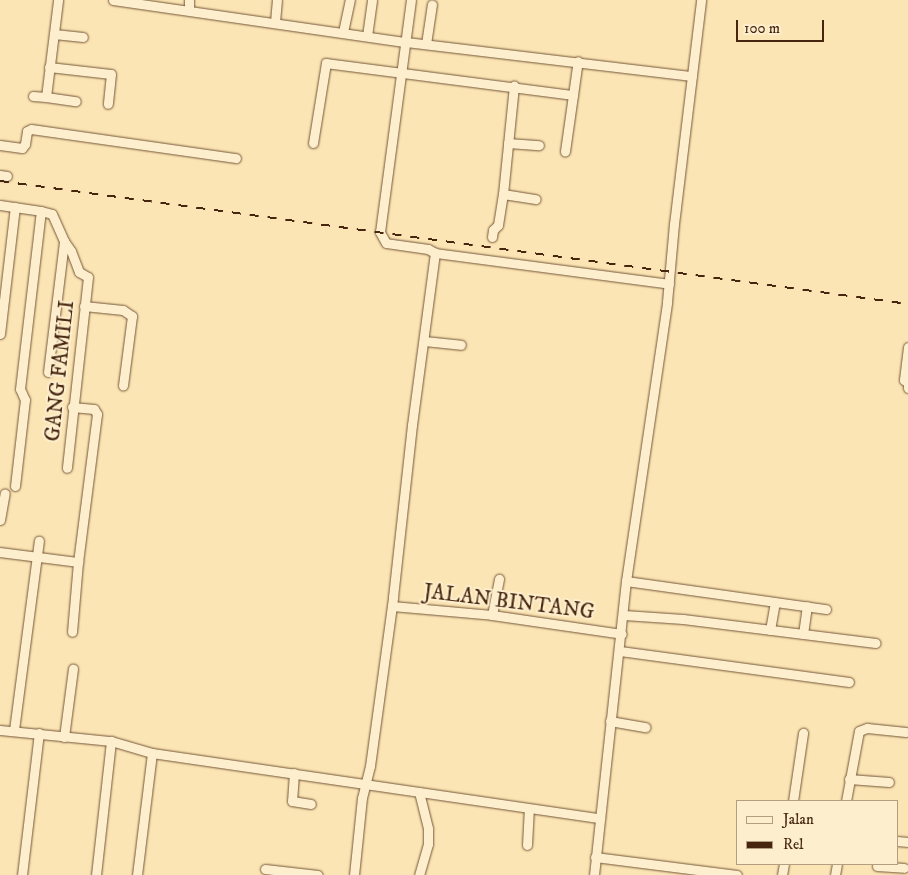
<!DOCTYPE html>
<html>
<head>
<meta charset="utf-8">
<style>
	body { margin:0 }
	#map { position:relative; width:908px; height:875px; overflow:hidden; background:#fce5b4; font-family:"IM FELL DW Pica",serif }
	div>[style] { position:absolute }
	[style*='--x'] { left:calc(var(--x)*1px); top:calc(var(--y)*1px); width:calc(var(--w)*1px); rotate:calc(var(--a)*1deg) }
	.roads { filter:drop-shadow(0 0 1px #745638) drop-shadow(0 0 1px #745638) }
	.minor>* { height:9px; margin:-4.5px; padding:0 4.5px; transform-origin:4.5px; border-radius:4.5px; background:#fdeece }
	.rail>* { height:2px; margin-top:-1px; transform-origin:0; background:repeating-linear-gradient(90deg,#46260f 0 9px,transparent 0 18px) }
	span { translate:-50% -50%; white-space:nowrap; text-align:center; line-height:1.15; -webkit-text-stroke:4px #fdeece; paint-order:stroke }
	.street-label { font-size:21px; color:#46260f }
	.legend { position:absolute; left:736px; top:800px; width:162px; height:65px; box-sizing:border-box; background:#fdeece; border:1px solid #b49e82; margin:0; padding:6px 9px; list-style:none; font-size:15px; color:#46260f }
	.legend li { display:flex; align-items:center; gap:10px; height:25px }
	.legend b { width:25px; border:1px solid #b49e82 }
	.scale { position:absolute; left:736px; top:20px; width:88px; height:22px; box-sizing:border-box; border:2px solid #46260f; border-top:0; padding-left:6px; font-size:15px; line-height:18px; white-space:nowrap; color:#46260f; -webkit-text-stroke:4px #fdeece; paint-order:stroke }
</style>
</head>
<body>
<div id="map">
	<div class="roads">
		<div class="minor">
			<i style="--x:113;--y:0;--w:296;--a:8.2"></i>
			<i style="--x:406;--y:42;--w:288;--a:6.8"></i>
			<i style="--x:189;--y:10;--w:10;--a:-90"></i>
			<i style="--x:275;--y:22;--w:22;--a:-85"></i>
			<i style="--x:343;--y:32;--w:33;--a:-78"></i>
			<i style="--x:54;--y:34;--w:29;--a:6"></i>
			<i style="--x:367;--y:36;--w:36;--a:-82"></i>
			<i style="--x:426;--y:44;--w:40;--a:-81.5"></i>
			<i style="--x:49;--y:67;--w:62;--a:6.4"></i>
			<i style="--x:111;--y:74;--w:30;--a:96"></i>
			<i style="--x:573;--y:95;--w:34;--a:-82"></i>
			<i style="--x:33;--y:96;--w:13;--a:4"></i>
			<i style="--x:46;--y:97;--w:98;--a:-82.9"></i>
			<i style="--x:46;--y:97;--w:30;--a:8"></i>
			<i style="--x:313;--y:143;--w:81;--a:-80.8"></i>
			<i style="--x:326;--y:63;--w:249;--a:7.4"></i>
			<i style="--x:573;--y:95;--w:57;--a:98.1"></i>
			<i style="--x:508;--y:143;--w:31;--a:4"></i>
			<i style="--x:0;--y:145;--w:22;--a:8"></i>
			<i style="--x:22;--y:148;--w:5;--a:-53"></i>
			<i style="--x:25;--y:144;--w:13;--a:-81"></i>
			<i style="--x:27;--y:131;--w:4;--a:-27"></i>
			<i style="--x:31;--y:129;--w:207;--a:8.1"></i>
			<i style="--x:0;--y:175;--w:7;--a:8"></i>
			<i style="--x:503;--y:194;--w:33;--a:9"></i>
			<i style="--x:0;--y:205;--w:41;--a:8.3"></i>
			<i style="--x:41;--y:211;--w:11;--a:15"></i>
			<i style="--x:52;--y:214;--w:30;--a:66"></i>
			<i style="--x:64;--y:241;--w:12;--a:55"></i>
			<i style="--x:71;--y:251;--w:22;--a:69"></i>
			<i style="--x:79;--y:272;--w:10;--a:29"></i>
			<i style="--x:88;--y:277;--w:192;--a:96.3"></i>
			<i style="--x:492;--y:237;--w:7;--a:-82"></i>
			<i style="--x:493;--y:230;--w:7;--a:-45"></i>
			<i style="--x:498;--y:225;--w:31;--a:-81"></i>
			<i style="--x:503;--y:194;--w:109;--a:-84.2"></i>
			<i style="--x:435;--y:253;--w:236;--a:7.5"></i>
			<i style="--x:84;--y:306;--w:39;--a:6"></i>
			<i style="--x:123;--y:310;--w:11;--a:34"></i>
			<i style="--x:132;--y:316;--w:70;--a:97.4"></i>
			<i style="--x:0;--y:334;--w:128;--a:-83.3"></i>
			<i style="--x:424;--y:341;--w:37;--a:6"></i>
			<i style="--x:908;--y:347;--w:33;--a:97"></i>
			<i style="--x:904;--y:380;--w:5;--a:37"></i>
			<i style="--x:908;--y:383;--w:5;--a:90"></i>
			<i style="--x:48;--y:372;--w:132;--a:-83"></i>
			<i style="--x:72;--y:407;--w:22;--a:5"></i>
			<i style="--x:94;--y:409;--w:6;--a:59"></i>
			<i style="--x:97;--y:414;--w:149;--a:97.3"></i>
			<i style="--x:78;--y:562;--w:70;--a:94.9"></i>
			<i style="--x:15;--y:486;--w:87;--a:-83.4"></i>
			<i style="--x:25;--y:400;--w:12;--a:-114"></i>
			<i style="--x:20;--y:389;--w:179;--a:-83.3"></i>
			<i style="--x:0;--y:520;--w:27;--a:-80"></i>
			<i style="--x:0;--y:552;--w:79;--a:7.3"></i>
			<i style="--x:626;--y:581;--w:202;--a:8"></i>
			<i style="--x:392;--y:606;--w:100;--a:5.1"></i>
			<i style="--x:492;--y:615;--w:131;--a:8.3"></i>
			<i style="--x:492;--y:615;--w:37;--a:-79"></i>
			<i style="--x:624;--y:615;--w:59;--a:3.9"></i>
			<i style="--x:683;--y:619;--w:194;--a:7.1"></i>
			<i style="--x:770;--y:630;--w:28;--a:-80"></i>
			<i style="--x:803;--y:634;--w:28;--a:-82"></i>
			<i style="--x:620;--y:651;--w:231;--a:7.7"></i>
			<i style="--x:610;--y:721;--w:36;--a:10"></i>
			<i style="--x:0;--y:730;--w:112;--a:5.7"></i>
			<i style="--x:111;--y:741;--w:43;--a:16.3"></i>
			<i style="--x:152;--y:753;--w:453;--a:8.3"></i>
			<i style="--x:14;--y:730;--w:191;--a:-82.5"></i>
			<i style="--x:64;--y:737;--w:69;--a:-82.5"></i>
			<i style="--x:294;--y:773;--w:28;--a:94"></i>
			<i style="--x:292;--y:801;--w:19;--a:9"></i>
			<i style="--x:849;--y:779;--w:40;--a:4.3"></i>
			<i style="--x:419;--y:792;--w:38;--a:76"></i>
			<i style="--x:428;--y:829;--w:15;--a:90"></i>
			<i style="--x:428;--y:844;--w:32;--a:106"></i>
			<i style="--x:793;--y:801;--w:69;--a:-81.6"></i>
			<i style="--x:846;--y:801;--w:71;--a:-79.5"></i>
			<i style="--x:859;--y:731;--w:9;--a:-21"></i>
			<i style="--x:867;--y:728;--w:39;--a:6"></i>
			<i style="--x:897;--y:841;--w:11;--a:5"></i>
			<i style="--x:527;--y:845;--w:36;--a:-87"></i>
			<i style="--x:595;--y:857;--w:143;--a:7.2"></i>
			<i style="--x:877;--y:866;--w:27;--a:4"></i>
			<i style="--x:265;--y:869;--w:53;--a:6.5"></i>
			<i style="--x:22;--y:875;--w:143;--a:-83.2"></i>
			<i style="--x:96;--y:875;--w:135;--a:-83.6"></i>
			<i style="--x:137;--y:875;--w:123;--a:-83"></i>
			<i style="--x:354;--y:875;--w:77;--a:-84.1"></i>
			<i style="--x:362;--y:798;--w:33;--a:-76"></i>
			<i style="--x:370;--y:766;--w:171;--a:-82.2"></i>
			<i style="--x:393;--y:597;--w:173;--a:-83.7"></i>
			<i style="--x:412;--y:425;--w:174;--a:-82.4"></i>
			<i style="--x:435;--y:253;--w:8;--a:-150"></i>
			<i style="--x:428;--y:249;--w:42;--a:-171.9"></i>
			<i style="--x:386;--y:243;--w:13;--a:-119"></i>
			<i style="--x:380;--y:232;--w:234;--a:-82.4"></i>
			<i style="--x:594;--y:875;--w:296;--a:-83.8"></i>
			<i style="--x:626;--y:581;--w:282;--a:-81.6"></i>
			<i style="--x:667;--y:302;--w:78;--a:-84.9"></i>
			<i style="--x:674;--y:224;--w:226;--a:-83.1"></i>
			<i style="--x:782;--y:875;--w:11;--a:-80"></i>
			<i style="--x:835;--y:875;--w:11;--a:-80"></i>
		</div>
	</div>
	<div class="rail">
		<i style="--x:0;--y:181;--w:916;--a:7.71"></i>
	</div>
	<div class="street-label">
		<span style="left:60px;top:371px;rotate:-84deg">GANG FAMILI</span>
		<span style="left:509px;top:602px;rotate:7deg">JALAN BINTANG</span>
	</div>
	<ul class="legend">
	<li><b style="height:6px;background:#fdeece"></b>Jalan</li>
	<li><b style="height:6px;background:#46260f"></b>Rel</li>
	</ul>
	<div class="scale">100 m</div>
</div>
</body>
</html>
